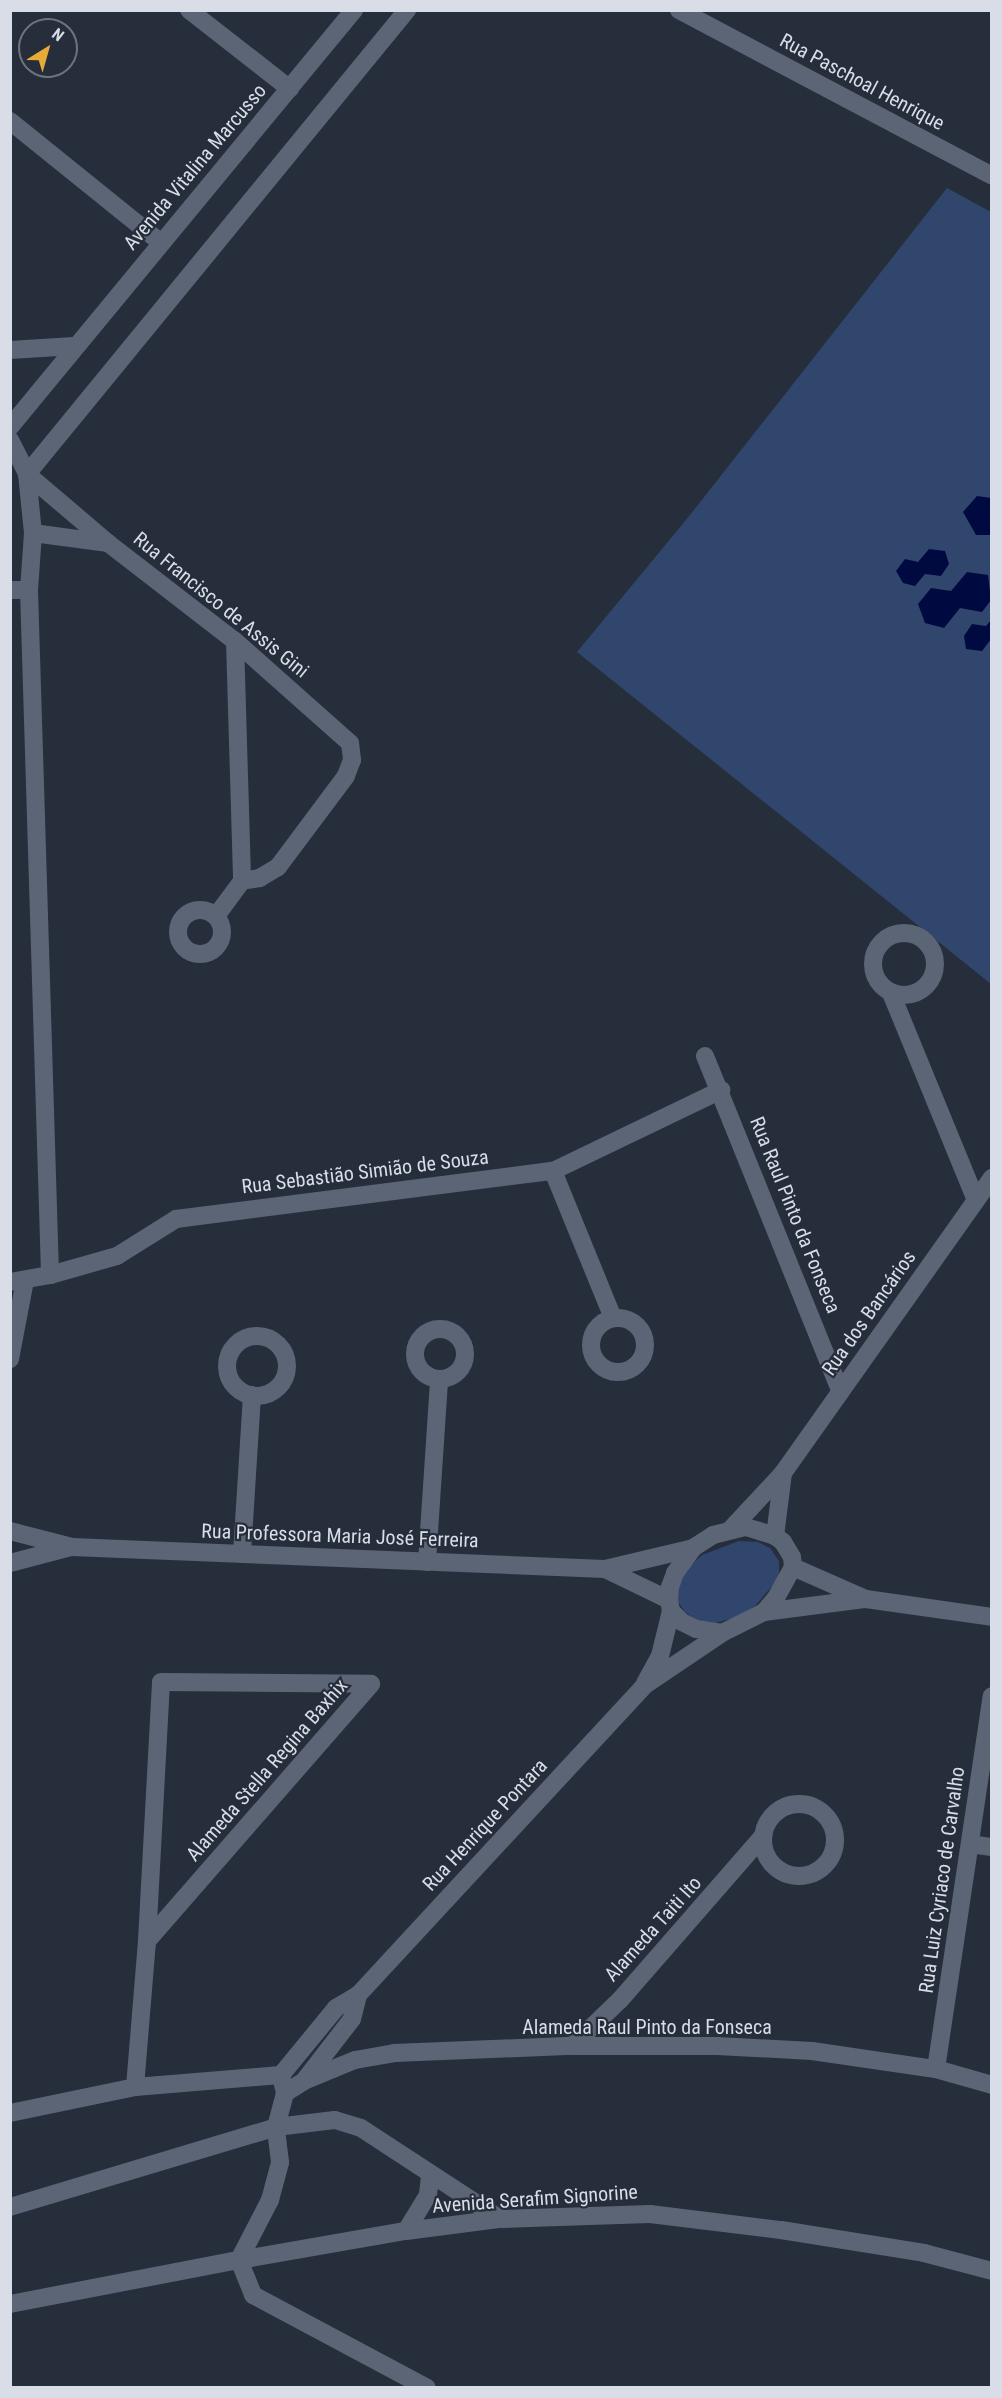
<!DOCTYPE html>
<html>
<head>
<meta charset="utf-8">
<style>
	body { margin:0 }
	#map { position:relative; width:1002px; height:2398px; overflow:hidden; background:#262e3c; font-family:"Roboto Condensed",sans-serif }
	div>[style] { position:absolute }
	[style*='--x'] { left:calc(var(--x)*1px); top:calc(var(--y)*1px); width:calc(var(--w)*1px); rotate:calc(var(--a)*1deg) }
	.green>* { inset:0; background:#30466d }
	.water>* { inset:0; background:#000a41 }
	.street>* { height:18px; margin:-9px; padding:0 9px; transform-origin:9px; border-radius:9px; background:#5b6575 }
	.street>.ring { margin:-9px; padding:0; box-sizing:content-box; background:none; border:18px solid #5b6575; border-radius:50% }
	.secondary>* { height:18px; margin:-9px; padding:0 9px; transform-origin:9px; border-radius:9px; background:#5b6575 }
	span { translate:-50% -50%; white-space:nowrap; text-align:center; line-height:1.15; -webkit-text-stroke:4.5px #262e3c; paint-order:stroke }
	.street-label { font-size:20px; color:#d8dde7 }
	.frame { position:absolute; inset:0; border:12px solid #d8dde7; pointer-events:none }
	.north { position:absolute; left:18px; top:18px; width:60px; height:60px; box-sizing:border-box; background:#262e3c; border:2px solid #6d7480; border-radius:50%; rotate:37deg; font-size:16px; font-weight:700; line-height:24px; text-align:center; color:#d8dde7 }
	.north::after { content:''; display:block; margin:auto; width:21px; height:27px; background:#e8ab37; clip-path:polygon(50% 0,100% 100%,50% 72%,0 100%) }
</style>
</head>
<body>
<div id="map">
	<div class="green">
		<i style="clip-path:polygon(947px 188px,991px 212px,991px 984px,577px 652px,690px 515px)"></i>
		<i style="clip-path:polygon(739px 1541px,758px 1542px,770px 1548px,779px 1561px,779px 1578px,755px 1606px,737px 1617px,715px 1623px,698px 1621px,685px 1612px,677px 1600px,677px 1585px,688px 1568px,702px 1555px)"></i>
	</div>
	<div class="water">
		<i style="clip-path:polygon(977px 496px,991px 498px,991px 535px,976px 535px,963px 512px)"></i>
		<i style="clip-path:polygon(929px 549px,945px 551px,949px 564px,941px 576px,925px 574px,915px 586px,903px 583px,896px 571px,905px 559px,918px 562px)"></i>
		<i style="clip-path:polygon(967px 572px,988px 575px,991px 600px,982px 612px,960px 608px,944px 628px,925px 623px,918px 604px,931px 588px,951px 591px)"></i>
		<i style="clip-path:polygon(991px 620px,991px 639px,982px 651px,966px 649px,964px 636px,972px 624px,986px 626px)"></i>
	</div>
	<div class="street">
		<i style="--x:189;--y:10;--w:128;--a:38"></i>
		<i style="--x:10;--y:121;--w:194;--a:38.9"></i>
		<i style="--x:10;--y:350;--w:64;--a:-3.6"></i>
		<i style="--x:10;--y:427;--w:541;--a:-50.48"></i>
		<i style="--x:10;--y:440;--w:38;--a:63"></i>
		<i style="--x:27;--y:474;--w:59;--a:84.2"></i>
		<i style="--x:33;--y:533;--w:57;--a:94"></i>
		<i style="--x:29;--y:590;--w:685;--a:88.24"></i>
		<i style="--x:33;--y:533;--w:76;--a:7.6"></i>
		<i style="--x:108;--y:543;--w:160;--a:37.7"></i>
		<i style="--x:235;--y:641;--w:154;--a:41.6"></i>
		<i style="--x:350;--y:743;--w:17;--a:83"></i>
		<i style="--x:352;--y:760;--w:17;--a:111"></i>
		<i style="--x:346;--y:776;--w:114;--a:126.8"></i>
		<i style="--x:278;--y:867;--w:21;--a:149"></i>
		<i style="--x:260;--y:878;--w:18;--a:171"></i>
		<i style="--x:242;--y:881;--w:44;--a:126.6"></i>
		<i style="--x:108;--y:543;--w:106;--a:-139.6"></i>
		<i style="--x:27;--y:474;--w:600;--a:-50.68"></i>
		<i style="--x:10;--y:590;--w:19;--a:0"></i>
		<i style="--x:235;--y:641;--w:240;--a:88.3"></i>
		<i class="ring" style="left:178px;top:910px;width:26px;height:26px"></i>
		<i class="ring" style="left:873px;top:933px;width:44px;height:44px"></i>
		<i style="--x:891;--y:993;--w:224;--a:67.7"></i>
		<i style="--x:705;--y:1056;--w:362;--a:68"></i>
		<i style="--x:553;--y:1171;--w:159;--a:67.8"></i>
		<i style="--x:10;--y:1282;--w:41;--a:-9.9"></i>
		<i style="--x:50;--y:1275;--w:70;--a:-15.8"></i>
		<i style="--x:117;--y:1256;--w:70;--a:-32.1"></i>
		<i style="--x:176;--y:1219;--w:380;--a:-7.3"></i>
		<i style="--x:553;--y:1171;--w:187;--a:-25.7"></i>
		<i class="ring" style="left:591px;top:1318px;width:36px;height:36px"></i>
		<i class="ring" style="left:415px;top:1329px;width:32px;height:32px"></i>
		<i class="ring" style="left:227px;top:1336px;width:42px;height:42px"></i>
		<i style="--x:10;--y:1359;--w:80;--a:-79.2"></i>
		<i style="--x:731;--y:1529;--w:76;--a:-47.1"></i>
		<i style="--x:783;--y:1473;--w:362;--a:-54.7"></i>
		<i style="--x:10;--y:1531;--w:64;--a:14.5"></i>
		<i style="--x:72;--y:1547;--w:533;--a:2.36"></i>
		<i style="--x:605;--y:1569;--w:90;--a:-13.4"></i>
		<i style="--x:775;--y:1536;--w:64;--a:-82.8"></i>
		<i style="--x:242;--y:1554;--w:159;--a:-86.4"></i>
		<i style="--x:427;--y:1562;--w:183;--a:-86.2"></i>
		<i style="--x:10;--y:1563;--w:63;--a:-14.7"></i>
		<i style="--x:605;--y:1569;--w:71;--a:25.8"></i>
		<i class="ring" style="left:763px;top:1804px;width:54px;height:54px"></i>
		<i style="--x:970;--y:1844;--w:22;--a:8"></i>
		<i style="--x:147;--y:1941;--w:341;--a:-48.9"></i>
		<i style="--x:572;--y:2046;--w:66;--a:-43.8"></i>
		<i style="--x:620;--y:2000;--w:218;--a:-48.9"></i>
		<i style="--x:936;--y:2069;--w:377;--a:-81.5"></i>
		<i style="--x:304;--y:2081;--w:55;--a:-22.4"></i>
		<i style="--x:355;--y:2060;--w:40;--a:-10"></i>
		<i style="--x:394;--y:2053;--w:178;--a:-2.3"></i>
		<i style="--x:572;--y:2046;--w:145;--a:0"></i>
		<i style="--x:717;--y:2046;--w:95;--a:3"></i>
		<i style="--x:812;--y:2051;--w:125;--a:8.3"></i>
		<i style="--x:936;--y:2069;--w:58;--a:15.9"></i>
		<i style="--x:135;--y:2087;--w:146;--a:-85.3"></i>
		<i style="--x:147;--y:1941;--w:259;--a:-86.9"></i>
		<i style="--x:161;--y:1682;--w:210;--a:0.5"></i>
		<i style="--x:10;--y:2113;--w:128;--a:-11.7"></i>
		<i style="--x:135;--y:2087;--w:146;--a:-4.7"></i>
		<i style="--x:406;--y:2231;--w:42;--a:-58.6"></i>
		<i style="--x:428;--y:2195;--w:19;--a:-84"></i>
		<i style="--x:239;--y:2260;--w:68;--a:-62.7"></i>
		<i style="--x:270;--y:2200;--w:39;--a:-75"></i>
		<i style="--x:280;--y:2162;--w:35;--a:-97"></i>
		<i style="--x:276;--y:2127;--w:59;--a:-6.8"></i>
		<i style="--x:335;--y:2120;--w:27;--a:17"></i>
		<i style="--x:361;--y:2128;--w:166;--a:33.2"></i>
		<i style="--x:239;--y:2260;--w:38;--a:68"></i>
		<i style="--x:253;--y:2295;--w:197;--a:28.1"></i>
		<i style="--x:10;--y:2304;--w:233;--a:-10.9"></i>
		<i style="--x:239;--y:2260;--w:169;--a:-9.9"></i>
		<i style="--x:406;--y:2231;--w:95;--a:-7.3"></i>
		<i style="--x:500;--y:2219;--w:150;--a:-1.9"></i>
		<i style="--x:650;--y:2214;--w:132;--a:7"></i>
		<i style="--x:781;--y:2230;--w:145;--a:9.1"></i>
		<i style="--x:924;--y:2253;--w:70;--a:14.8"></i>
	</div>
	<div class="secondary">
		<i style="--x:679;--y:10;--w:354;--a:27.9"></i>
		<i style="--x:746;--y:1527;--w:30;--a:17"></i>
		<i style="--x:775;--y:1536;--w:10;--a:37"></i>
		<i style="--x:783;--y:1542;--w:17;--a:59"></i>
		<i style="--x:792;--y:1557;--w:10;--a:84"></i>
		<i style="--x:793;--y:1567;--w:37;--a:119"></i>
		<i style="--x:775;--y:1599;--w:17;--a:130"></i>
		<i style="--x:764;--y:1612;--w:47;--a:153.4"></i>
		<i style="--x:722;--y:1633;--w:26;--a:-171"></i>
		<i style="--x:696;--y:1629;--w:16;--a:-153"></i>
		<i style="--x:682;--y:1622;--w:16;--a:-135"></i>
		<i style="--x:671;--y:1611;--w:11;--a:-100"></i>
		<i style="--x:669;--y:1600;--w:13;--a:-86"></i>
		<i style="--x:670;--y:1587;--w:15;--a:-70"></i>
		<i style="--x:675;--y:1573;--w:31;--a:-54"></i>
		<i style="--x:693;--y:1548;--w:24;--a:-33"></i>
		<i style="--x:713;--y:1535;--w:34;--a:-14"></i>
		<i style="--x:793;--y:1567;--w:80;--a:23.7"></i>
		<i style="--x:866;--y:1599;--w:127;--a:8.1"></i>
		<i style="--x:764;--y:1612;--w:101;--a:-7.4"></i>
		<i style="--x:645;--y:1683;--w:31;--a:-61"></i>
		<i style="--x:660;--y:1656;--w:46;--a:-76.3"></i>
		<i style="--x:285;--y:2093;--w:18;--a:-103"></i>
		<i style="--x:281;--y:2075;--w:87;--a:-50.6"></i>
		<i style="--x:336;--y:2008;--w:26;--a:-31"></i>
		<i style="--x:358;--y:1995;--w:422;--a:-47.2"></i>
		<i style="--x:645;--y:1685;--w:93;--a:-34"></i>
		<i style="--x:285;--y:2093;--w:22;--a:-32"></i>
		<i style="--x:304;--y:2081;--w:78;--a:-52.3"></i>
		<i style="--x:352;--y:2019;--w:25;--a:-76"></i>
		<i style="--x:10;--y:2207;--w:278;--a:-16.7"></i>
		<i style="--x:276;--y:2127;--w:35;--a:-75"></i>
	</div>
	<div class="street-label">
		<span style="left:862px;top:82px;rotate:28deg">Rua Paschoal Henrique</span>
		<span style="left:195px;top:167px;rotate:-50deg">Avenida Vitalina Marcusso</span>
		<span style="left:221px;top:605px;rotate:39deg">Rua Francisco de Assis Gini</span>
		<span style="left:365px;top:1172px;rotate:-7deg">Rua Sebastião Simião de Souza</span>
		<span style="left:795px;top:1215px;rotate:68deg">Rua Raul Pinto da Fonseca</span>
		<span style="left:869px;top:1313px;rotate:-55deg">Rua dos Bancários</span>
		<span style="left:340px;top:1536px;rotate:2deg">Rua Professora Maria José Ferreira</span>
		<span style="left:267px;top:1770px;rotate:-49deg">Alameda Stella Regina Baxhix</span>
		<span style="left:485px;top:1825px;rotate:-47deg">Rua Henrique Pontara</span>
		<span style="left:942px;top:1880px;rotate:-82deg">Rua Luiz Cyriaco de Carvalho</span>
		<span style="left:653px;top:1929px;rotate:-48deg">Alameda Taiti Ito</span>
		<span style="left:647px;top:2027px">Alameda Raul Pinto da Fonseca</span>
		<span style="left:535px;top:2199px;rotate:-4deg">Avenida Serafim Signorine</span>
	</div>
	<div class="frame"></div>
	<div class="north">N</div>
</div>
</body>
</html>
